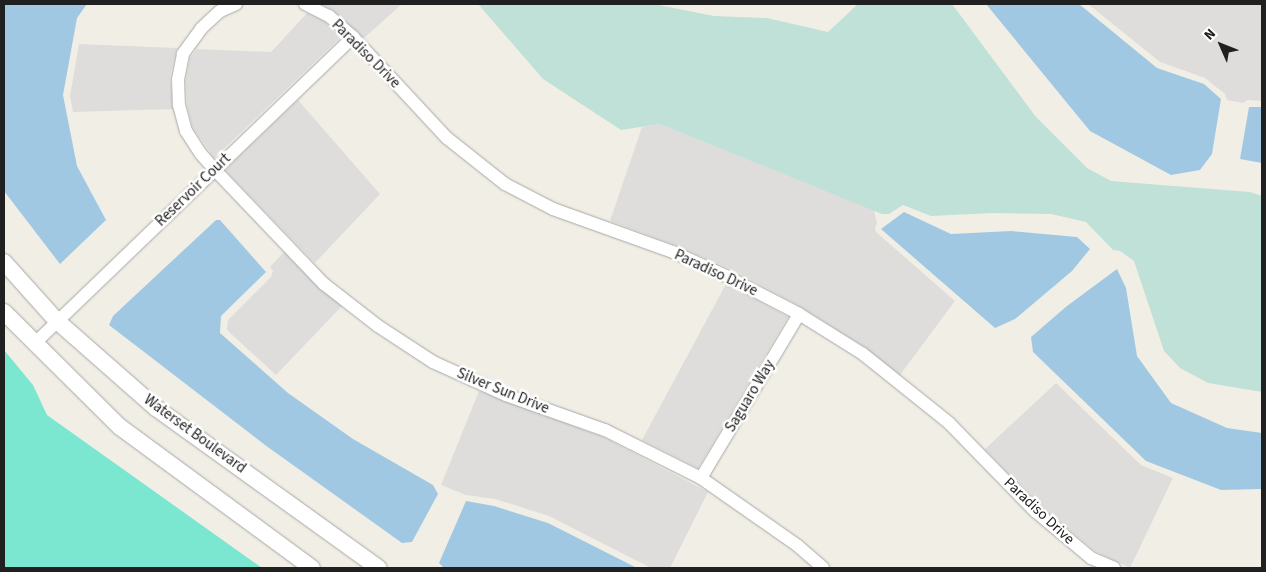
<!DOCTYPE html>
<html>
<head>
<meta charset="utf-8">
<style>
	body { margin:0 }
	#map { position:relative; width:1266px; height:572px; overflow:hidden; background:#f1efe5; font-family:"Source Sans 3",sans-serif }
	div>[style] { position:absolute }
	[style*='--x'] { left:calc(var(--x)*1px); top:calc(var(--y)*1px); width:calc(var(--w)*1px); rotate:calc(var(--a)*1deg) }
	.residential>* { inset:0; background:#dedddc }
	.wetland>* { inset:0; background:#c0e1d8 }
	.pitch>* { inset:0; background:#7ce7d1 }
	.water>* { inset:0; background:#a1c8e3 }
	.roads { filter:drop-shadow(0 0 1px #a7a7a7) drop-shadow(0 0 1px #a7a7a7) }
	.minor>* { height:12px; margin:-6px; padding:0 6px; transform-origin:6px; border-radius:6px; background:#fff }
	.tertiary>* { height:16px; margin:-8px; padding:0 8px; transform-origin:8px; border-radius:8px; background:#fff }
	span { translate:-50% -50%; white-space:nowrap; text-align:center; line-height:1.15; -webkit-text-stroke:5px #fff; paint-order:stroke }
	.street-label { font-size:15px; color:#202020 }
	.frame { position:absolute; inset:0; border:5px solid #202020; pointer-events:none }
	.north { position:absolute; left:1196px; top:20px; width:50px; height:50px; -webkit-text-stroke:4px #fff; paint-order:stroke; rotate:314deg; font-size:14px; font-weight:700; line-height:20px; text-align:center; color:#202020 }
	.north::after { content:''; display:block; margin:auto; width:18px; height:22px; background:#202020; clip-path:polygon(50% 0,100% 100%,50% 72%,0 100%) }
</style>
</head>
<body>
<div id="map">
	<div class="residential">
		<i style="clip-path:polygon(322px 4px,402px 4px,364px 38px,334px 11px)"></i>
		<i style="clip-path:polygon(1088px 4px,1262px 4px,1262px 101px,1248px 100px,1243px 103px,1227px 100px,1225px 94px,1205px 78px,1160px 62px)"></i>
		<i style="clip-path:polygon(307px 13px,325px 22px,341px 37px,214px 158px,193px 128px,187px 104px,186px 80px,190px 58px,197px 49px,271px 52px)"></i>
		<i style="clip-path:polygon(79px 44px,177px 48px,170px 76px,173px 109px,73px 112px,70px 96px)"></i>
		<i style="clip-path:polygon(298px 100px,380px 194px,315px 263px,225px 170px)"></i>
		<i style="clip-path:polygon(660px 124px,874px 210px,877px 223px,875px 228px,876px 232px,955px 301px,900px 375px,866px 348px,796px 304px,733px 270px,675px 245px,610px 221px,642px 127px)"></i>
		<i style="clip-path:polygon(284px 252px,319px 288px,342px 306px,276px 375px,227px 330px,228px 320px,271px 277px,273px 271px,270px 267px)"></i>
		<i style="clip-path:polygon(726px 284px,788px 317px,698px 468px,642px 440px)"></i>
		<i style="clip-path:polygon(1056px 383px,1141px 465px,1173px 478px,1130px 568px,1095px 551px,1041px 507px,985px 449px)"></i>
		<i style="clip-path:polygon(479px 391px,603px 437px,708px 492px,670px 568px,651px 568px,549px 516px,495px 499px,466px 495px,441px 485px)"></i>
	</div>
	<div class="wetland">
		<i style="clip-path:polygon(478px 4px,654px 4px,714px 16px,767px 18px,828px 32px,858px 4px,952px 4px,1036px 117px,1087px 168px,1111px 181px,1250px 192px,1262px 196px,1262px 392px,1208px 383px,1180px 368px,1164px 351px,1134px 261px,1120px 251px,1113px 250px,1086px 222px,1051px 214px,993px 213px,931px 216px,903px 205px,889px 214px,882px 214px,660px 124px,621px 130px,543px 79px)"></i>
	</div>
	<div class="pitch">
		<i style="clip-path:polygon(4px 350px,33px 385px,47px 415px,262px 568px,4px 568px)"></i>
	</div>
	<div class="water">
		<i style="clip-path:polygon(4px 4px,87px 4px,77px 18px,63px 95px,77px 166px,106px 220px,60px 264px,4px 191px)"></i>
		<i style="clip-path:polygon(986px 4px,1079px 4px,1157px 68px,1204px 84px,1221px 99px,1212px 154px,1200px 170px,1171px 175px,1090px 131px)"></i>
		<i style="clip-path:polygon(1249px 107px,1262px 107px,1262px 163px,1240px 159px)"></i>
		<i style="clip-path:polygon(904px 212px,951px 234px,1011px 231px,1077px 237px,1090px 249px,1072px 271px,1015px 319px,995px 328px,881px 229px)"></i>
		<i style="clip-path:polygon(216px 220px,220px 220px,266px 272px,221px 316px,220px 333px,288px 393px,353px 439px,433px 485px,438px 494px,412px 542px,402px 543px,265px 445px,109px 325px,113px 316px)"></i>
		<i style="clip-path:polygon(1117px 269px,1126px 288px,1137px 356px,1171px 403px,1227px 428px,1262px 433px,1262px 489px,1221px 490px,1146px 461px,1033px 352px,1031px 337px,1067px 306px)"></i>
		<i style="clip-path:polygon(466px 501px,494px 506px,548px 523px,637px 568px,444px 568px,439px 563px)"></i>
	</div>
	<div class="roads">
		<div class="minor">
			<i style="--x:236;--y:4;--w:17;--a:156"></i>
			<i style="--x:220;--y:11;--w:26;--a:137"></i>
			<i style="--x:201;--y:29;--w:31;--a:126"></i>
			<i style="--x:183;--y:54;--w:25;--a:101"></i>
			<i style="--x:178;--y:79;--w:26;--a:88"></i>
			<i style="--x:179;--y:105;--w:27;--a:75"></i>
			<i style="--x:186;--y:131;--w:27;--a:57"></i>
			<i style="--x:201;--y:154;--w:20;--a:49"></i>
			<i style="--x:214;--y:169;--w:159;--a:46.3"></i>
			<i style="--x:324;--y:284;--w:68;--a:37.9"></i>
			<i style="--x:378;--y:326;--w:66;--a:33.2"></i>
			<i style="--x:433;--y:362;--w:80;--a:24.3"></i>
			<i style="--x:506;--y:395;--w:105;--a:19.5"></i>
			<i style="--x:605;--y:430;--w:107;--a:26.6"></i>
			<i style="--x:701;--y:478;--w:118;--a:35"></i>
			<i style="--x:798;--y:546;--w:33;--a:41"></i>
			<i style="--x:305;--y:4;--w:27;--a:27"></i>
			<i style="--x:329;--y:16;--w:32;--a:41"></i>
			<i style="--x:353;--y:37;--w:138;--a:47.1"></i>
			<i style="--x:447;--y:138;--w:74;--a:38.4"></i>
			<i style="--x:505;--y:184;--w:54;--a:27.5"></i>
			<i style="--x:553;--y:209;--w:127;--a:19.7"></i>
			<i style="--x:673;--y:252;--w:60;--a:24.4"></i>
			<i style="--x:728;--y:277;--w:80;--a:27.5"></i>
			<i style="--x:799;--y:314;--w:75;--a:32"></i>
			<i style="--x:863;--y:354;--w:110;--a:38.7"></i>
			<i style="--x:949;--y:423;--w:124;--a:45.7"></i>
			<i style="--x:1036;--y:512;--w:72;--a:39.9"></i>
			<i style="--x:1091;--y:558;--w:25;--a:23"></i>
			<i style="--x:34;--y:344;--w:443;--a:-43.9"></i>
			<i style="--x:701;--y:478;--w:191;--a:-59.1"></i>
		</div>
		<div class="tertiary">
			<i style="--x:4;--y:262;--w:79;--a:48.1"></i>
			<i style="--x:57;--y:321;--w:132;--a:41.3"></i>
			<i style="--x:156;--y:408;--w:274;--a:35.7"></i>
			<i style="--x:4;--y:312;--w:163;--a:44.8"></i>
			<i style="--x:120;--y:427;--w:238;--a:36.3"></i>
		</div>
	</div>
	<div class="street-label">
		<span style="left:366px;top:54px;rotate:45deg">Paradiso Drive</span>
		<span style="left:193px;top:190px;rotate:-44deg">Reservoir Court</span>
		<span style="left:716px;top:273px;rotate:25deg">Paradiso Drive</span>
		<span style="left:503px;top:391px;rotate:22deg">Silver Sun Drive</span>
		<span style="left:750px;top:396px;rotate:-59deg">Saguaro Way</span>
		<span style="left:195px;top:434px;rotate:36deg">Waterset Boulevard</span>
		<span style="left:1039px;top:511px;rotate:43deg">Paradiso Drive</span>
	</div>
	<div class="frame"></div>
	<div class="north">N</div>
</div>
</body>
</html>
